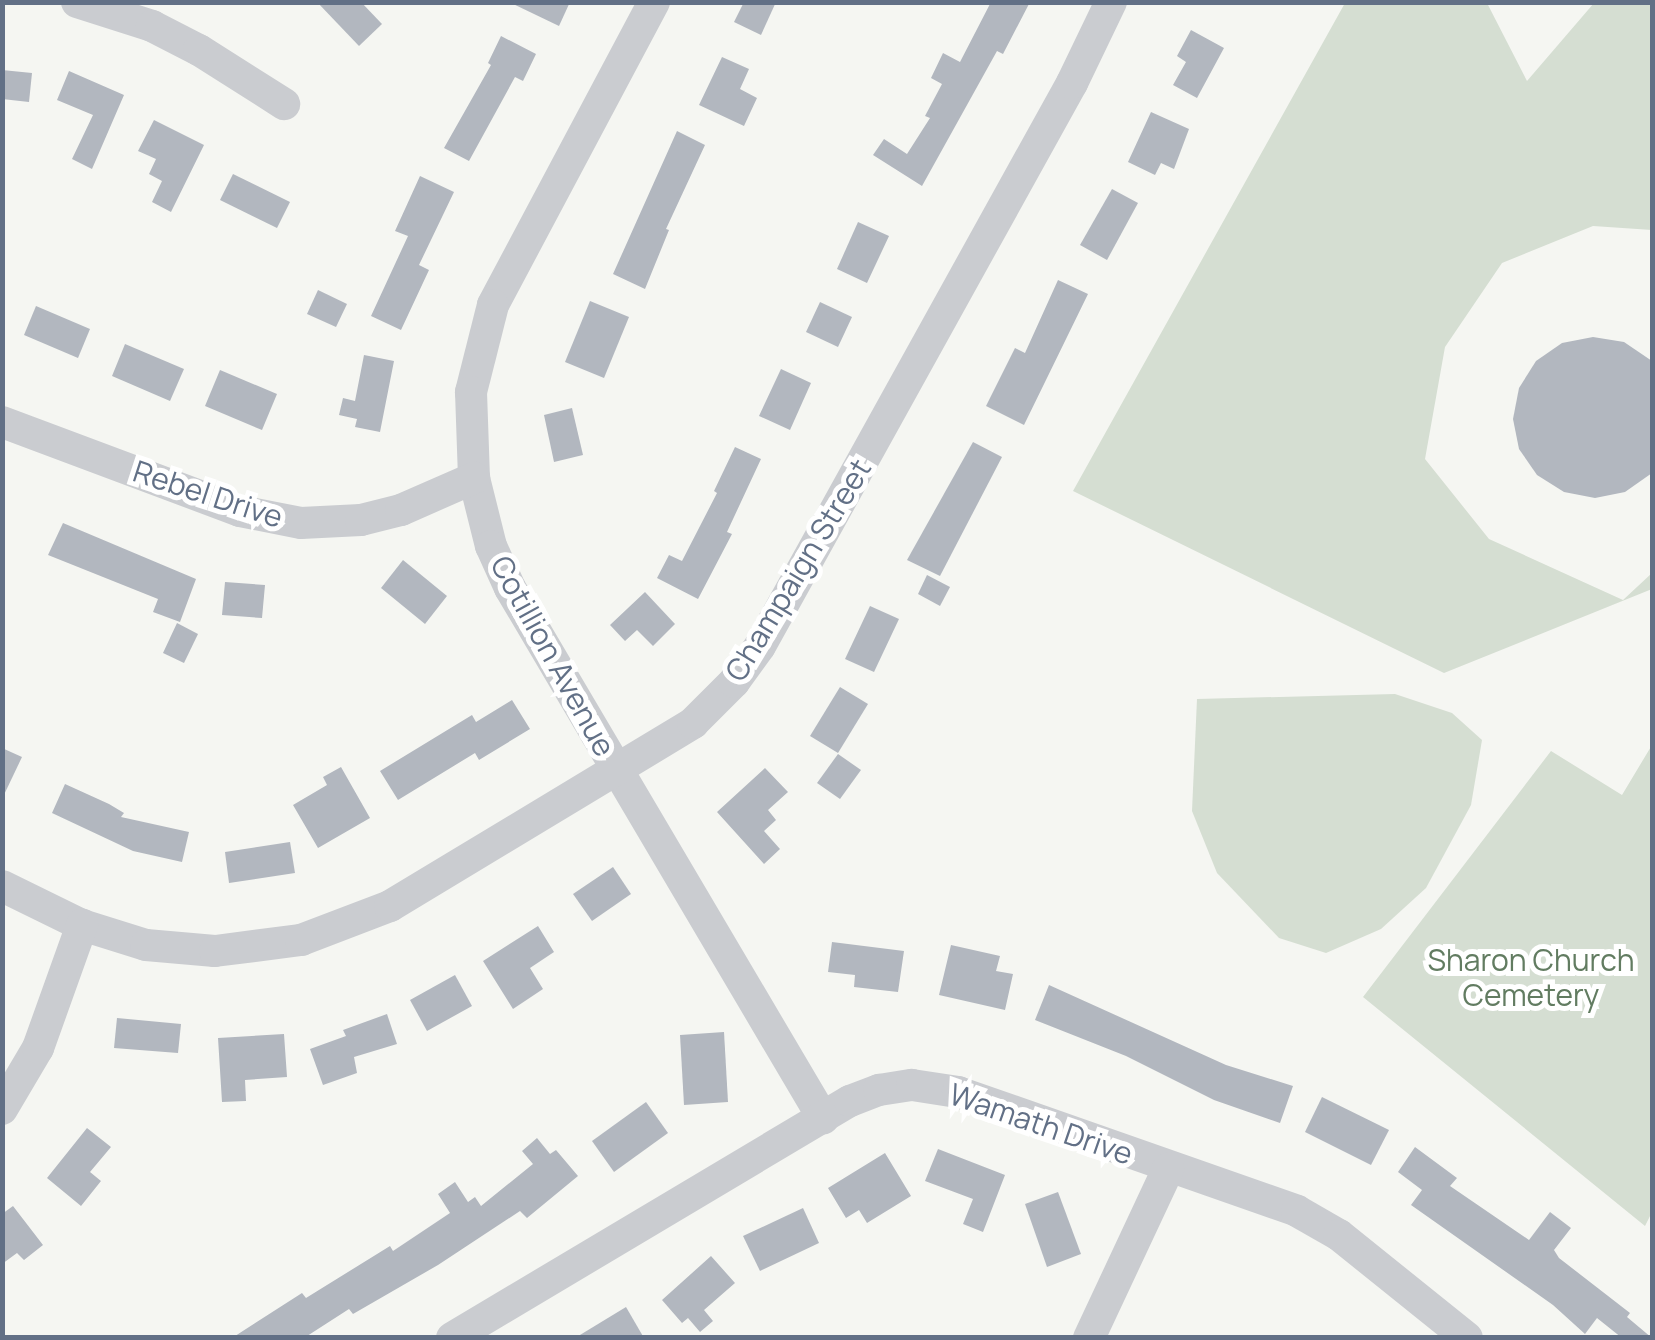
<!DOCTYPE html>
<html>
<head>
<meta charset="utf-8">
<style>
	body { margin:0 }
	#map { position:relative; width:1655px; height:1340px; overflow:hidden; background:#f5f6f2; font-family:Manrope,sans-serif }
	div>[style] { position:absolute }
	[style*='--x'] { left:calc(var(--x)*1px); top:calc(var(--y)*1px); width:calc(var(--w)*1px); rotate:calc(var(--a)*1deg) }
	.green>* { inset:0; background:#d5ded2 }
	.building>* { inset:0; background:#b2b7bf }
	.minor>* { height:32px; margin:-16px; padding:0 16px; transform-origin:16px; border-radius:16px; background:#caccd0 }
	span { translate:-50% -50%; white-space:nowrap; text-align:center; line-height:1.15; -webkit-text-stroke:10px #fff; paint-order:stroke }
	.street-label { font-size:30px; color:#627086 }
	.park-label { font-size:30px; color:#627c61 }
	.frame { position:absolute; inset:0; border:5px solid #627086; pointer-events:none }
</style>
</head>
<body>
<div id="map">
	<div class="green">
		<i style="clip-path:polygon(1345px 3px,1487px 3px,1527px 81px,1594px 3px,1652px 3px,1652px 230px,1593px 226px,1502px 263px,1445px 347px,1425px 459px,1489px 539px,1623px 600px,1652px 573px,1652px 589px,1444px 673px,1073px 491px)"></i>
		<i style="clip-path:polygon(1395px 694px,1452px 713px,1482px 740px,1471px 805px,1426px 888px,1381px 929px,1326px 953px,1279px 938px,1217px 873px,1192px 811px,1197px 699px)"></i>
		<i style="clip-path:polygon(1652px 745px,1652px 1212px,1645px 1226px,1363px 997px,1551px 751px,1622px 795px)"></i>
	</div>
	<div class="building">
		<i style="clip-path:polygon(317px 2px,361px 2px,382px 24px,359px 46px)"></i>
		<i style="clip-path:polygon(509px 2px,570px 2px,559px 26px)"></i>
		<i style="clip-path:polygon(744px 2px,776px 2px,761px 35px,734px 22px)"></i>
		<i style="clip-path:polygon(991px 2px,1030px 2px,1003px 54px,997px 51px,922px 186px,873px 155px,884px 139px,907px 154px,930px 118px,925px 116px,942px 84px,931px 78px,943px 53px,960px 62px)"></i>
		<i style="clip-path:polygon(1191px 30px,1224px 48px,1197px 98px,1173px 85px,1186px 62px,1177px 56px)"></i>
		<i style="clip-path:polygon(501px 36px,536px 54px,523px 81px,515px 77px,469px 161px,444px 148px,491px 65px,488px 63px)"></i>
		<i style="clip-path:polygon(722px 57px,749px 69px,740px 89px,757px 98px,744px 126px,699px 105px)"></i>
		<i style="clip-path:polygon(2px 70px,32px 73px,29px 102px,2px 99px)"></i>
		<i style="clip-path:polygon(69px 71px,124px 95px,92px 169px,72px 159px,93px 115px,57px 100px)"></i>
		<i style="clip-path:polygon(1151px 112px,1189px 129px,1174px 169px,1161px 163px,1155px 175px,1128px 162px)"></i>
		<i style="clip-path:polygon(154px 120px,204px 145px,171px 212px,152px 202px,162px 181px,149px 174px,156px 159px,138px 151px)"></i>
		<i style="clip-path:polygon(677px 131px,705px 145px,666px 229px,669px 230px,645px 289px,613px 274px)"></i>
		<i style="clip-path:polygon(233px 174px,290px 202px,277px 228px,220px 200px)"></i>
		<i style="clip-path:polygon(420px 176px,454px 192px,419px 265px,429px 270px,401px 330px,371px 316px,408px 236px,395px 231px)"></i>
		<i style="clip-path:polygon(1112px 189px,1138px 203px,1107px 260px,1080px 245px)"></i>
		<i style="clip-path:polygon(858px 222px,889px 236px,867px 283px,837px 269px)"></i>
		<i style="clip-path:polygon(1058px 280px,1088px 294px,1024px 425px,986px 406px,1015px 348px,1025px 353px)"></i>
		<i style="clip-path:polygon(318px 290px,347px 304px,336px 327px,307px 314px)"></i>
		<i style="clip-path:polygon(590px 301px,629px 317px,604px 378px,565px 362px)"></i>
		<i style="clip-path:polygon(820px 302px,852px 317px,838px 347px,806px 332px)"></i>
		<i style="clip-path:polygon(36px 306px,90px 329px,78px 358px,24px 335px)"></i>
		<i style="clip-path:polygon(1593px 337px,1624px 342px,1652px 361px,1652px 473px,1625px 492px,1595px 498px,1564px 492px,1537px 475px,1519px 449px,1513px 419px,1519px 388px,1536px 361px,1562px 343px)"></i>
		<i style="clip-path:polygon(125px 344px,184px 369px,170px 401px,112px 376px)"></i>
		<i style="clip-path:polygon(364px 355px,394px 361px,380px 432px,355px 427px,357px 419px,339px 415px,343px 398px,355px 401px)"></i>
		<i style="clip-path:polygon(781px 369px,811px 383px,790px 430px,759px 416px)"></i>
		<i style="clip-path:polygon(220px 370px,277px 394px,262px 430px,205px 406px)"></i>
		<i style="clip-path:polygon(572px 408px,583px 455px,554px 462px,544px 415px)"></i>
		<i style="clip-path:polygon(973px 442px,1002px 457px,940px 576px,907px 560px)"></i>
		<i style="clip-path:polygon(735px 447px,761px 459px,727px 532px,732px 534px,698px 599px,657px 578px,669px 555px,682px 561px,717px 493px,714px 491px)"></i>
		<i style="clip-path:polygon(63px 523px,196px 579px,180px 622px,153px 612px,158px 599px,48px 555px)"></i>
		<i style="clip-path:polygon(403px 560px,447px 596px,425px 624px,381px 588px)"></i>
		<i style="clip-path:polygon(927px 575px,950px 587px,940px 606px,918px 594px)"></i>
		<i style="clip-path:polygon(225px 582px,265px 585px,262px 618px,222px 615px)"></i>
		<i style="clip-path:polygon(645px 592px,675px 624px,653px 646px,637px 630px,625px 641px,610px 625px)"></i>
		<i style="clip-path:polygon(870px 606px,899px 619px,874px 672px,845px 659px)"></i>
		<i style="clip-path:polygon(177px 623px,198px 634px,184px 663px,163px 653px)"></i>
		<i style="clip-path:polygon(840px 687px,868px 704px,838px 753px,810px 736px)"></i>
		<i style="clip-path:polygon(512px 700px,530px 729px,479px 760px,475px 753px,398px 800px,380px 771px,472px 715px,476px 722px)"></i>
		<i style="clip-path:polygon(2px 748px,22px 757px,2px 799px)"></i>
		<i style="clip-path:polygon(838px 754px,861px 770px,840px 799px,817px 783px)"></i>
		<i style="clip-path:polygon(341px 767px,370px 818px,318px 848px,293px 805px,327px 785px,323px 777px)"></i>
		<i style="clip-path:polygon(765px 768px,788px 792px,768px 810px,776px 820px,764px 831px,780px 849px,764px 864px,717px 812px)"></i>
		<i style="clip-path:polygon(65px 784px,109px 804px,124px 813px,121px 817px,189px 832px,182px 862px,133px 851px,52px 813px)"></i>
		<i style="clip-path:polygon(290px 842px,295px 873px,229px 883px,225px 852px)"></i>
		<i style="clip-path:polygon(613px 867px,631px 894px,592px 921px,573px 894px)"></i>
		<i style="clip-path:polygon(538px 926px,554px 952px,530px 968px,543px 989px,513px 1009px,483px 961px)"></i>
		<i style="clip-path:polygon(832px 942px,904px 951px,898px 992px,854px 987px,855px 975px,828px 972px)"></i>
		<i style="clip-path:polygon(951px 945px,1000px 956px,996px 971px,1013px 974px,1005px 1010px,939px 995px)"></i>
		<i style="clip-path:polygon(455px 975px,472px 1006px,427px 1031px,410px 1000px)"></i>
		<i style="clip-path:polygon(1049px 985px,1226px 1065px,1293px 1086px,1280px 1123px,1214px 1100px,1126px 1056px,1035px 1020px)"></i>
		<i style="clip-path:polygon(387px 1014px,397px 1044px,354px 1057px,357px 1073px,323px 1085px,310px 1049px,346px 1036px,343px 1030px)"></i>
		<i style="clip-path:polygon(117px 1018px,181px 1024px,178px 1053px,114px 1048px)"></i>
		<i style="clip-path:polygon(724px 1032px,728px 1102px,684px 1105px,680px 1035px)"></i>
		<i style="clip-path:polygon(284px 1034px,287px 1077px,245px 1080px,246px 1101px,222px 1102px,218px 1038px)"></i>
		<i style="clip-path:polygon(1322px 1097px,1389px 1130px,1371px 1165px,1305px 1132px)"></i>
		<i style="clip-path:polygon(646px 1102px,668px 1133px,614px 1172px,592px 1141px)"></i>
		<i style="clip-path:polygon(87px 1128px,111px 1147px,90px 1172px,101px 1181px,81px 1206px,47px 1178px)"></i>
		<i style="clip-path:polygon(537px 1138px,550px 1154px,556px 1150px,578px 1176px,527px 1218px,520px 1211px,438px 1265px,353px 1314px,349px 1309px,304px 1338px,232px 1338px,302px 1293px,306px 1298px,390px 1246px,393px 1251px,450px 1213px,438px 1194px,455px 1182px,468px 1202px,475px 1197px,481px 1206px,533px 1164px,522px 1151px)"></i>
		<i style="clip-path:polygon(1415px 1147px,1457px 1178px,1450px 1186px,1529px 1240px,1550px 1212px,1571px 1228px,1554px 1250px,1559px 1258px,1630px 1313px,1627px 1317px,1652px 1338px,1622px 1338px,1597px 1318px,1585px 1334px,1553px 1305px,1411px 1205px,1422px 1190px,1398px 1172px)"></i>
		<i style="clip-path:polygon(938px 1149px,1005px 1175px,983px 1232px,963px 1224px,973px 1199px,925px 1181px)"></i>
		<i style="clip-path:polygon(885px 1153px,911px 1196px,867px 1223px,859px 1210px,846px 1218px,828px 1188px)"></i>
		<i style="clip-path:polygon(1058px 1192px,1081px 1254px,1047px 1267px,1025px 1204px)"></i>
		<i style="clip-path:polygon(13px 1206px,43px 1245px,24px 1260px,17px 1253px,2px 1264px,2px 1214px)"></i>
		<i style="clip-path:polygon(803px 1208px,819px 1243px,760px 1271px,743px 1236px)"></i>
		<i style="clip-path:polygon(711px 1256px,735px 1283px,704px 1310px,713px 1321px,700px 1332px,688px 1318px,682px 1323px,662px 1300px)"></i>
		<i style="clip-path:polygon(626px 1307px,644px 1338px,575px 1338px)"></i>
	</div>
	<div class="minor">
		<i style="--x:77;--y:2;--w:79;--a:17.7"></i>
		<i style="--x:152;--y:26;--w:53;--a:27.1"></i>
		<i style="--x:199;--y:50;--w:101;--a:32.4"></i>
		<i style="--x:654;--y:2;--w:343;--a:118"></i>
		<i style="--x:493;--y:305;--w:90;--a:104.2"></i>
		<i style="--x:471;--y:392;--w:86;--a:88"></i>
		<i style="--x:474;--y:478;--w:70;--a:76"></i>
		<i style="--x:491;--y:546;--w:46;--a:65.7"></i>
		<i style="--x:510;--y:588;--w:616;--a:59.44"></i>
		<i style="--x:2;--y:422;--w:254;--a:20.5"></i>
		<i style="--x:240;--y:511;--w:62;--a:11.1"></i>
		<i style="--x:301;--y:523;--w:60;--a:-2.9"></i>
		<i style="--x:361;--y:520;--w:41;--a:-14"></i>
		<i style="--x:401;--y:510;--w:80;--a:-23.7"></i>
		<i style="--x:2;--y:886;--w:89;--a:26"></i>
		<i style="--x:82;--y:925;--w:67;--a:17.4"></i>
		<i style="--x:146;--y:945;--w:69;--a:5"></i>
		<i style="--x:215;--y:951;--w:87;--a:-7.3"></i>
		<i style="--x:301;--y:940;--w:95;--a:-20.9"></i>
		<i style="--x:390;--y:906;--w:354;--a:-31.1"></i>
		<i style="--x:693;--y:723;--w:58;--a:-45"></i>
		<i style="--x:734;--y:682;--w:44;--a:-54.2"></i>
		<i style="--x:760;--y:646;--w:644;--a:-61.01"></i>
		<i style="--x:1072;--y:83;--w:90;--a:-64.3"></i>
		<i style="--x:2;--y:1109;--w:71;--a:-59.5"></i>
		<i style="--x:38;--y:1048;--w:131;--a:-70.3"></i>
		<i style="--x:452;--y:1338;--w:463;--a:-30.8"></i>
		<i style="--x:850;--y:1101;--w:31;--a:-21"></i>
		<i style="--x:879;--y:1090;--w:33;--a:-9"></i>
		<i style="--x:912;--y:1085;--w:47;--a:8.7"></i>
		<i style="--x:958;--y:1092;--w:359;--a:19.3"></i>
		<i style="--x:1297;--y:1211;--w:48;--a:29.7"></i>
		<i style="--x:1339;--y:1235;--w:164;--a:38.8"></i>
		<i style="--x:1089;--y:1338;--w:187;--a:-64.9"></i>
	</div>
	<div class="street-label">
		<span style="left:208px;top:494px;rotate:18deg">Rebel Drive</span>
		<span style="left:798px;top:570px;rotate:-59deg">Champaign Street</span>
		<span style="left:553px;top:656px;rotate:61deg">Cotillion Avenue</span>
		<span style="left:1041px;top:1124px;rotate:19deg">Wamath Drive</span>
	</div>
	<div class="park-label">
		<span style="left:1531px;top:977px">Sharon Church<br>Cemetery</span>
	</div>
	<div class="frame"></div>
</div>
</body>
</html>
